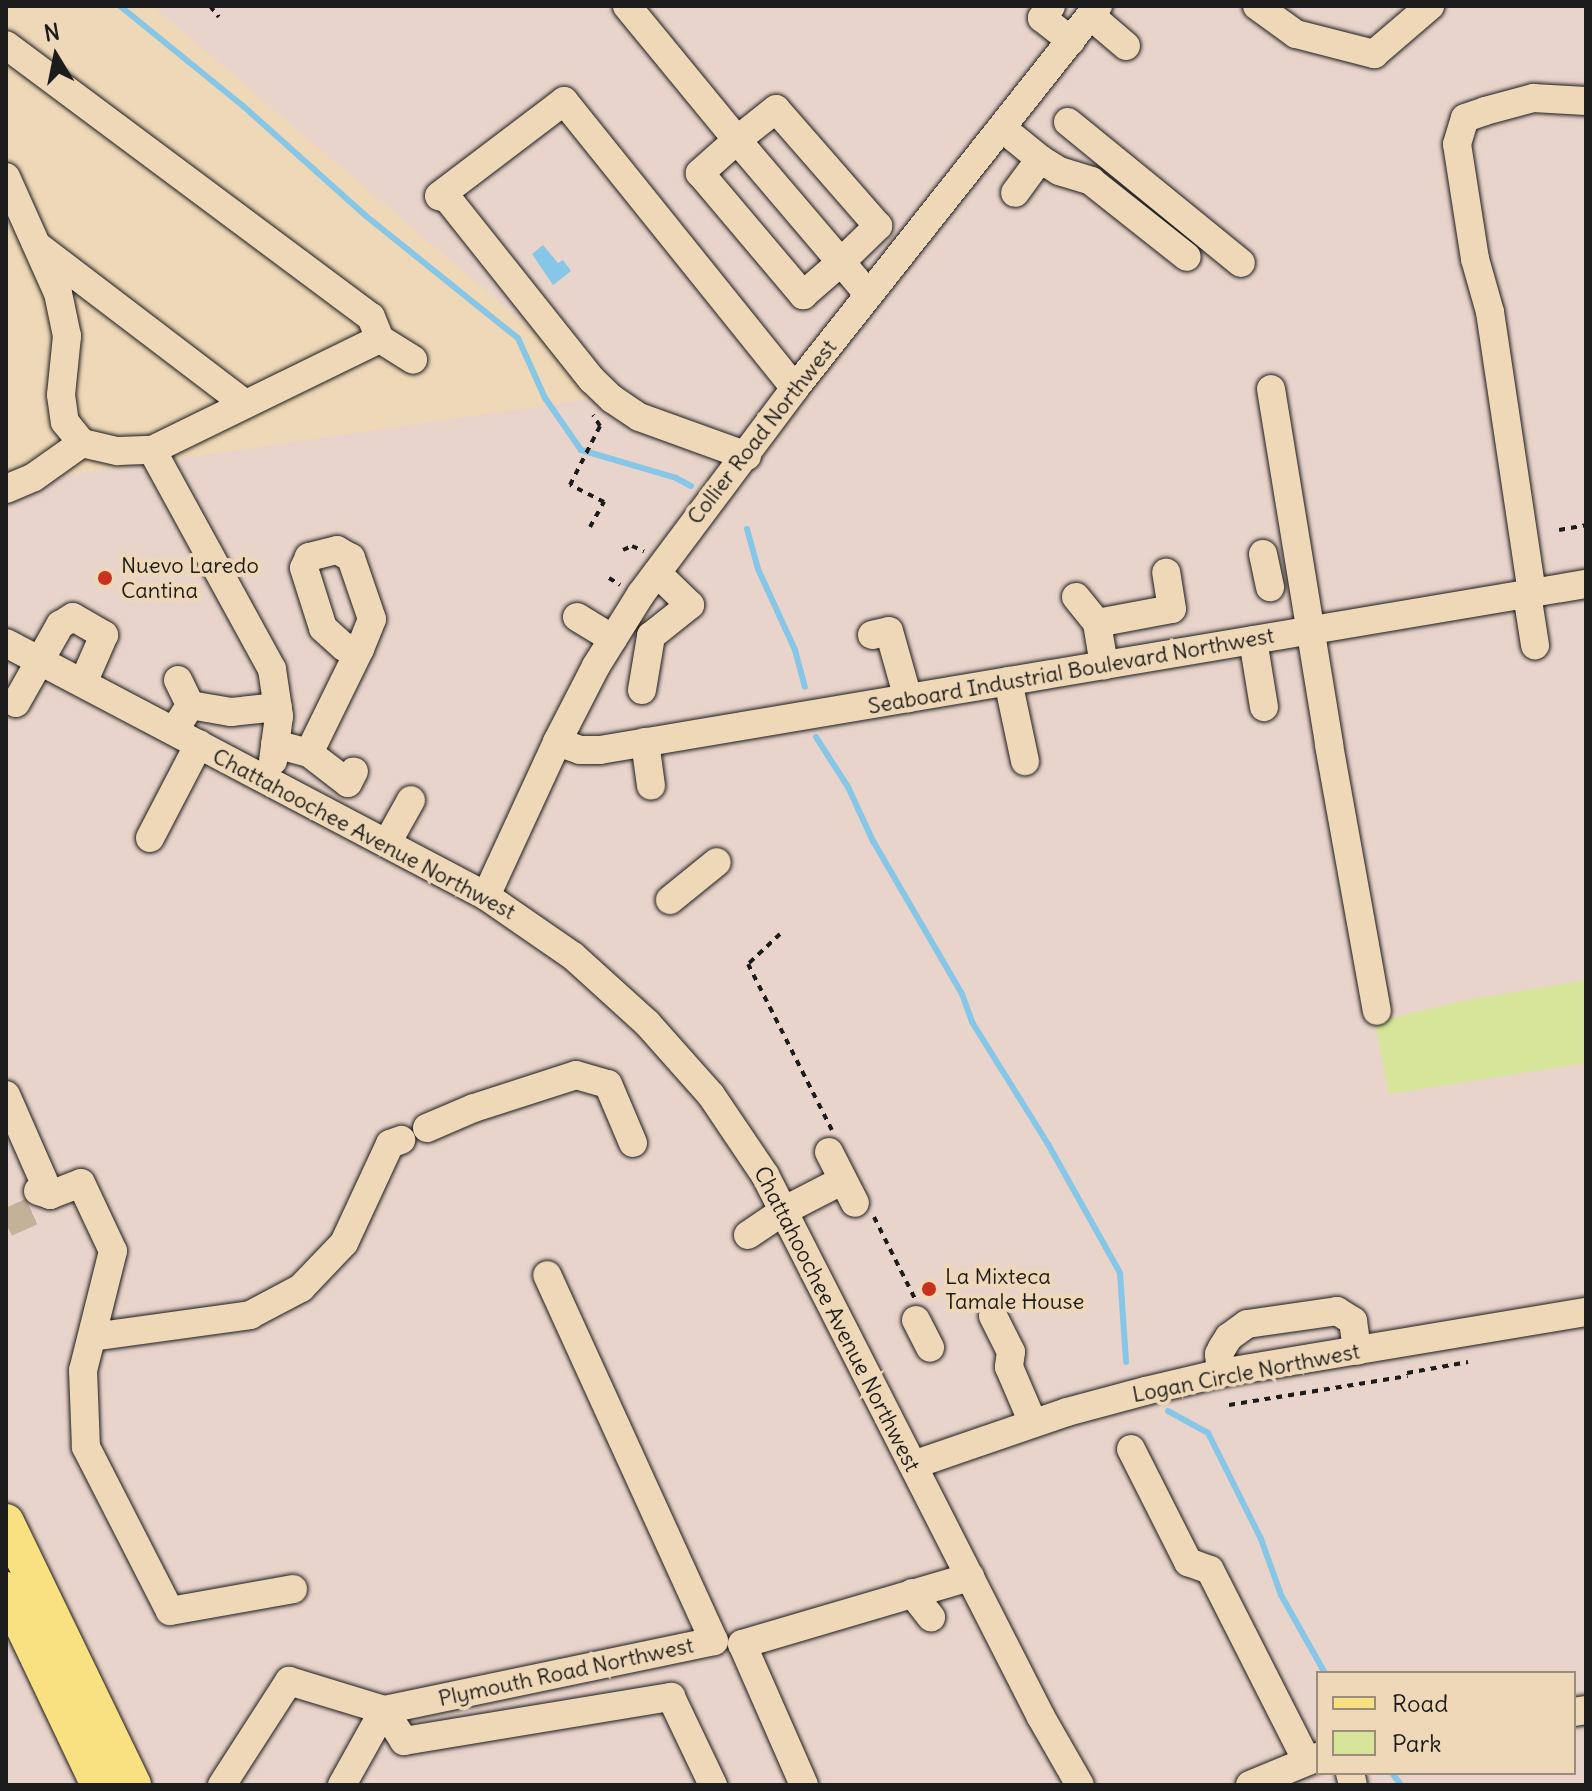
<!DOCTYPE html>
<html>
<head>
<meta charset="utf-8">
<style>
	body { margin:0 }
	#map { position:relative; width:1592px; height:1791px; overflow:hidden; background:#eed8b7; font-family:Delius,sans-serif }
	div>[style] { position:absolute }
	[style*='--x'] { left:calc(var(--x)*1px); top:calc(var(--y)*1px); width:calc(var(--w)*1px); rotate:calc(var(--a)*1deg) }
	.built>* { inset:0; background:#e9d4cb }
	.green>* { inset:0; background:#d6e599 }
	.water>* { inset:0; background:#86c6e6 }
	.stream>* { height:6px; margin:-3px; padding:0 3px; transform-origin:3px; border-radius:3px; background:#86c6e6 }
	.minor-tunnel>* { height:28px; margin-top:-14px; transform-origin:0; background:repeating-linear-gradient(90deg,#c4b298 0 28px,transparent 0 42px) }
	.path>* { height:4px; margin-top:-2px; transform-origin:0; background:repeating-linear-gradient(90deg,#1c1c1c 0 6px,transparent 0 12px) }
	.roads { filter:drop-shadow(0 0 2px #1c1c1c) drop-shadow(0 0 2px #1c1c1c) }
	.minor>* { height:28px; margin:-14px; padding:0 14px; transform-origin:14px; border-radius:14px; background:#eed8b7 }
	.major>* { height:36px; margin:-18px; padding:0 18px; transform-origin:18px; border-radius:18px; background:#f9e181 }
	.dots>* { width:22px; height:22px; translate:-50% -50%; box-sizing:border-box; border:4px solid #eed8b7; border-radius:50% }
	span { translate:-50% -50%; white-space:nowrap; text-align:center; line-height:1.15; -webkit-text-stroke:8px #eed8b7; paint-order:stroke }
	.street-label { font-size:22px; color:#1c1c1c }
	.poi-label { font-size:22px; color:#1c1c1c }
	.left { translate:0 -50%; text-align:left }
	.frame { position:absolute; inset:0; border:8px solid #1c1c1c; pointer-events:none }
	.legend { position:absolute; left:1316px; top:1671px; width:260px; height:104px; box-sizing:border-box; background:#eed8b7; border:2px solid #9a8d79; margin:0; padding:10px 14px; list-style:none; font-size:24px; color:#1c1c1c }
	.legend li { display:flex; align-items:center; gap:16px; height:40px }
	.legend b { width:40px; border:2px solid #9a8d79 }
	.north { position:absolute; left:16px; top:16px; width:80px; height:80px; -webkit-text-stroke:6px #eed8b7; paint-order:stroke; rotate:350deg; font-size:22px; font-weight:700; line-height:32px; text-align:center; color:#1c1c1c }
	.north::after { content:''; display:block; margin:auto; width:28px; height:36px; background:#1c1c1c; clip-path:polygon(50% 0,100% 100%,50% 72%,0 100%) }
</style>
</head>
<body>
<div id="map">
	<div class="built">
		<i style="clip-path:polygon(evenodd,153px 6px,1586px 6px,1586px 1785px,6px 1785px,6px 484px,609px 396px,153px 6px,1318px 1673px,1574px 1673px,1574px 1773px,1318px 1773px,1318px 1673px)"></i>
	</div>
	<div class="green">
		<i style="clip-path:polygon(1586px 980px,1586px 1063px,1389px 1094px,1375px 1022px,1462px 1001px)"></i>
	</div>
	<div class="water">
		<i style="clip-path:polygon(543px 245px,558px 263px,563px 260px,571px 271px,553px 285px,532px 254px)"></i>
	</div>
	<div class="stream">
		<i style="--x:120;--y:6;--w:157;--a:39.1"></i>
		<i style="--x:242;--y:105;--w:166;--a:41.8"></i>
		<i style="--x:366;--y:216;--w:195;--a:38.8"></i>
		<i style="--x:518;--y:338;--w:66;--a:65.8"></i>
		<i style="--x:545;--y:398;--w:63;--a:55.3"></i>
		<i style="--x:581;--y:450;--w:99;--a:16.4"></i>
		<i style="--x:676;--y:478;--w:17;--a:28"></i>
		<i style="--x:747;--y:529;--w:41;--a:74.6"></i>
		<i style="--x:758;--y:569;--w:89;--a:65.4"></i>
		<i style="--x:795;--y:650;--w:38;--a:75"></i>
		<i style="--x:816;--y:737;--w:59;--a:57.4"></i>
		<i style="--x:848;--y:787;--w:60;--a:65.2"></i>
		<i style="--x:873;--y:841;--w:177;--a:59.8"></i>
		<i style="--x:962;--y:994;--w:30;--a:70"></i>
		<i style="--x:972;--y:1022;--w:144;--a:58.1"></i>
		<i style="--x:1048;--y:1144;--w:148;--a:60.8"></i>
		<i style="--x:1120;--y:1273;--w:89;--a:86.1"></i>
		<i style="--x:1168;--y:1411;--w:46;--a:28.8"></i>
		<i style="--x:1208;--y:1433;--w:119;--a:63.4"></i>
		<i style="--x:1261;--y:1539;--w:59;--a:70.3"></i>
		<i style="--x:1281;--y:1595;--w:90;--a:60.6"></i>
		<i style="--x:1392;--y:1773;--w:15;--a:53"></i>
	</div>
	<div class="minor-tunnel">
		<i style="--x:6;--y:1223;--w:42;--a:-24.1"></i>
	</div>
	<div class="path">
		<i style="--x:210;--y:6;--w:14;--a:51"></i>
		<i style="--x:590;--y:527;--w:29;--a:-61"></i>
		<i style="--x:604;--y:502;--w:38;--a:-153"></i>
		<i style="--x:570;--y:485;--w:66;--a:-63"></i>
		<i style="--x:600;--y:426;--w:13;--a:-122"></i>
		<i style="--x:1559;--y:530;--w:27;--a:-10"></i>
		<i style="--x:623;--y:550;--w:10;--a:-24"></i>
		<i style="--x:632;--y:546;--w:13;--a:23"></i>
		<i style="--x:609;--y:578;--w:13;--a:32"></i>
		<i style="--x:780;--y:934;--w:44;--a:136.8"></i>
		<i style="--x:748;--y:964;--w:186;--a:63.2"></i>
		<i style="--x:874;--y:1217;--w:92;--a:63.4"></i>
		<i style="--x:1407;--y:1373;--w:62;--a:-10.2"></i>
		<i style="--x:1229;--y:1405;--w:181;--a:-9.2"></i>
	</div>
	<div class="roads">
		<div class="minor">
			<i style="--x:627;--y:6;--w:173;--a:50.6"></i>
			<i style="--x:737;--y:140;--w:50;--a:138.3"></i>
			<i style="--x:700;--y:173;--w:160;--a:49.8"></i>
			<i style="--x:803;--y:295;--w:50;--a:-41"></i>
			<i style="--x:841;--y:262;--w:52;--a:-44.2"></i>
			<i style="--x:878;--y:226;--w:155;--a:-131.1"></i>
			<i style="--x:776;--y:109;--w:50;--a:141.5"></i>
			<i style="--x:737;--y:140;--w:160;--a:49.6"></i>
			<i style="--x:841;--y:262;--w:43;--a:49.7"></i>
			<i style="--x:1051;--y:6;--w:15;--a:127"></i>
			<i style="--x:1042;--y:18;--w:37;--a:38"></i>
			<i style="--x:1257;--y:6;--w:48;--a:35.7"></i>
			<i style="--x:1296;--y:34;--w:81;--a:14.4"></i>
			<i style="--x:1374;--y:54;--w:74;--a:-40.6"></i>
			<i style="--x:1091;--y:16;--w:46;--a:40.6"></i>
			<i style="--x:6;--y:45;--w:455;--a:36.7"></i>
			<i style="--x:371;--y:317;--w:24;--a:68"></i>
			<i style="--x:1068;--y:122;--w:223;--a:39.2"></i>
			<i style="--x:1002;--y:128;--w:49;--a:39.2"></i>
			<i style="--x:1040;--y:159;--w:42;--a:126.3"></i>
			<i style="--x:1040;--y:159;--w:22;--a:32"></i>
			<i style="--x:1059;--y:171;--w:34;--a:17"></i>
			<i style="--x:1091;--y:181;--w:122;--a:38.4"></i>
			<i style="--x:6;--y:177;--w:127;--a:65.9"></i>
			<i style="--x:58;--y:293;--w:44;--a:78.2"></i>
			<i style="--x:67;--y:336;--w:59;--a:95.8"></i>
			<i style="--x:61;--y:395;--w:27;--a:82"></i>
			<i style="--x:65;--y:422;--w:27;--a:51"></i>
			<i style="--x:82;--y:443;--w:37;--a:13"></i>
			<i style="--x:118;--y:451;--w:34;--a:-2"></i>
			<i style="--x:152;--y:450;--w:254;--a:-26"></i>
			<i style="--x:380;--y:339;--w:39;--a:32"></i>
			<i style="--x:39;--y:247;--w:259;--a:37.3"></i>
			<i style="--x:1271;--y:389;--w:361;--a:80.7"></i>
			<i style="--x:1329;--y:745;--w:270;--a:79.8"></i>
			<i style="--x:152;--y:450;--w:250;--a:61.3"></i>
			<i style="--x:272;--y:669;--w:48;--a:81.5"></i>
			<i style="--x:279;--y:716;--w:45;--a:97.6"></i>
			<i style="--x:747;--y:456;--w:115;--a:-160.1"></i>
			<i style="--x:639;--y:417;--w:32;--a:-146"></i>
			<i style="--x:612;--y:399;--w:28;--a:-136"></i>
			<i style="--x:592;--y:380;--w:231;--a:-128.5"></i>
			<i style="--x:448;--y:199;--w:9;--a:-162"></i>
			<i style="--x:439;--y:196;--w:157;--a:-37.2"></i>
			<i style="--x:564;--y:101;--w:368;--a:51.2"></i>
			<i style="--x:6;--y:489;--w:30;--a:-23"></i>
			<i style="--x:34;--y:477;--w:59;--a:-35.3"></i>
			<i style="--x:1263;--y:554;--w:34;--a:78"></i>
			<i style="--x:1532;--y:593;--w:284;--a:-98.5"></i>
			<i style="--x:1490;--y:312;--w:55;--a:-105.8"></i>
			<i style="--x:1475;--y:259;--w:116;--a:-98.9"></i>
			<i style="--x:1457;--y:144;--w:27;--a:-73"></i>
			<i style="--x:1465;--y:118;--w:21;--a:-19"></i>
			<i style="--x:1485;--y:111;--w:50;--a:-15.2"></i>
			<i style="--x:1533;--y:98;--w:53;--a:3.2"></i>
			<i style="--x:1527;--y:594;--w:52;--a:81.1"></i>
			<i style="--x:1076;--y:597;--w:33;--a:51"></i>
			<i style="--x:1097;--y:623;--w:43;--a:80.5"></i>
			<i style="--x:577;--y:617;--w:42;--a:31.4"></i>
			<i style="--x:1097;--y:623;--w:76;--a:-10.6"></i>
			<i style="--x:1172;--y:609;--w:37;--a:-99"></i>
			<i style="--x:872;--y:635;--w:17;--a:-13"></i>
			<i style="--x:889;--y:631;--w:70;--a:74.2"></i>
			<i style="--x:1253;--y:640;--w:68;--a:80.7"></i>
			<i style="--x:6;--y:643;--w:543;--a:27.79"></i>
			<i style="--x:486;--y:896;--w:106;--a:34.6"></i>
			<i style="--x:573;--y:956;--w:100;--a:42.2"></i>
			<i style="--x:647;--y:1023;--w:96;--a:48.4"></i>
			<i style="--x:711;--y:1095;--w:97;--a:56"></i>
			<i style="--x:765;--y:1175;--w:608;--a:63.01"></i>
			<i style="--x:1041;--y:1717;--w:78;--a:60.2"></i>
			<i style="--x:178;--y:680;--w:28;--a:64"></i>
			<i style="--x:1008;--y:681;--w:82;--a:78"></i>
			<i style="--x:642;--y:690;--w:55;--a:-80.5"></i>
			<i style="--x:651;--y:636;--w:50;--a:-38.5"></i>
			<i style="--x:690;--y:605;--w:46;--a:-135.9"></i>
			<i style="--x:16;--y:703;--w:90;--a:-60.6"></i>
			<i style="--x:60;--y:625;--w:15;--a:-32"></i>
			<i style="--x:73;--y:617;--w:36;--a:30"></i>
			<i style="--x:104;--y:635;--w:52;--a:113.6"></i>
			<i style="--x:174;--y:731;--w:31;--a:-58"></i>
			<i style="--x:190;--y:705;--w:42;--a:9.7"></i>
			<i style="--x:231;--y:712;--w:47;--a:-6.1"></i>
			<i style="--x:557;--y:742;--w:24;--a:19"></i>
			<i style="--x:580;--y:750;--w:20;--a:0"></i>
			<i style="--x:600;--y:750;--w:1000;--a:-9.56"></i>
			<i style="--x:645;--y:742;--w:44;--a:82.2"></i>
			<i style="--x:275;--y:744;--w:35;--a:15"></i>
			<i style="--x:309;--y:753;--w:116;--a:-63.9"></i>
			<i style="--x:360;--y:649;--w:32;--a:-68"></i>
			<i style="--x:372;--y:619;--w:65;--a:-109"></i>
			<i style="--x:351;--y:558;--w:16;--a:-150"></i>
			<i style="--x:337;--y:550;--w:29;--a:166"></i>
			<i style="--x:309;--y:557;--w:12;--a:114"></i>
			<i style="--x:304;--y:568;--w:63;--a:72.4"></i>
			<i style="--x:323;--y:628;--w:28;--a:42"></i>
			<i style="--x:344;--y:647;--w:16;--a:7"></i>
			<i style="--x:309;--y:753;--w:49;--a:37.6"></i>
			<i style="--x:348;--y:783;--w:13;--a:-63"></i>
			<i style="--x:150;--y:838;--w:106;--a:-62.5"></i>
			<i style="--x:387;--y:843;--w:49;--a:-60.8"></i>
			<i style="--x:486;--y:896;--w:170;--a:-65.2"></i>
			<i style="--x:557;--y:742;--w:85;--a:-62.8"></i>
			<i style="--x:596;--y:666;--w:85;--a:-58"></i>
			<i style="--x:641;--y:594;--w:257;--a:-53.2"></i>
			<i style="--x:795;--y:388;--w:488;--a:-51.6"></i>
			<i style="--x:670;--y:900;--w:60;--a:-39"></i>
			<i style="--x:6;--y:1095;--w:109;--a:66.3"></i>
			<i style="--x:427;--y:1128;--w:51;--a:-23.1"></i>
			<i style="--x:474;--y:1108;--w:107;--a:-17.9"></i>
			<i style="--x:576;--y:1075;--w:33;--a:16"></i>
			<i style="--x:608;--y:1084;--w:64;--a:67"></i>
			<i style="--x:829;--y:1152;--w:57;--a:63"></i>
			<i style="--x:38;--y:1191;--w:13;--a:18"></i>
			<i style="--x:50;--y:1195;--w:33;--a:-21"></i>
			<i style="--x:81;--y:1183;--w:75;--a:64.8"></i>
			<i style="--x:113;--y:1251;--w:123;--a:104.1"></i>
			<i style="--x:83;--y:1370;--w:77;--a:87.8"></i>
			<i style="--x:86;--y:1447;--w:184;--a:62.9"></i>
			<i style="--x:170;--y:1611;--w:125;--a:-10.1"></i>
			<i style="--x:748;--y:1235;--w:45;--a:-34"></i>
			<i style="--x:785;--y:1210;--w:65;--a:-27.3"></i>
			<i style="--x:993;--y:1316;--w:40;--a:63.4"></i>
			<i style="--x:1011;--y:1352;--w:15;--a:98"></i>
			<i style="--x:1009;--y:1367;--w:61;--a:66.8"></i>
			<i style="--x:916;--y:1320;--w:31;--a:63"></i>
			<i style="--x:92;--y:1337;--w:160;--a:-7.9"></i>
			<i style="--x:250;--y:1315;--w:58;--a:-27.9"></i>
			<i style="--x:301;--y:1288;--w:62;--a:-46.3"></i>
			<i style="--x:344;--y:1243;--w:109;--a:-65.1"></i>
			<i style="--x:390;--y:1144;--w:12;--a:-20"></i>
			<i style="--x:1221;--y:1373;--w:19;--a:-96"></i>
			<i style="--x:1219;--y:1354;--w:7;--a:-63"></i>
			<i style="--x:1222;--y:1348;--w:13;--a:-58"></i>
			<i style="--x:1229;--y:1337;--w:22;--a:-36"></i>
			<i style="--x:1247;--y:1324;--w:91;--a:-8.2"></i>
			<i style="--x:1337;--y:1311;--w:19;--a:32"></i>
			<i style="--x:1353;--y:1321;--w:30;--a:82"></i>
			<i style="--x:1131;--y:1449;--w:127;--a:63.2"></i>
			<i style="--x:1188;--y:1562;--w:23;--a:20"></i>
			<i style="--x:1210;--y:1570;--w:214;--a:63.1"></i>
			<i style="--x:913;--y:1465;--w:163;--a:-19"></i>
			<i style="--x:1067;--y:1412;--w:81;--a:-15.1"></i>
			<i style="--x:1145;--y:1391;--w:78;--a:-13.3"></i>
			<i style="--x:1221;--y:1373;--w:370;--a:-9.5"></i>
			<i style="--x:912;--y:1593;--w:31;--a:52"></i>
			<i style="--x:1574;--y:1712;--w:12;--a:-9"></i>
			<i style="--x:1350;--y:1773;--w:12;--a:76"></i>
			<i style="--x:222;--y:1785;--w:124;--a:-57.2"></i>
			<i style="--x:289;--y:1681;--w:99;--a:17"></i>
			<i style="--x:384;--y:1710;--w:337;--a:-11.8"></i>
			<i style="--x:714;--y:1641;--w:402;--a:-114.5"></i>
			<i style="--x:342;--y:1785;--w:86;--a:-60.8"></i>
			<i style="--x:384;--y:1710;--w:37;--a:57"></i>
			<i style="--x:404;--y:1741;--w:271;--a:-9.4"></i>
			<i style="--x:671;--y:1697;--w:98;--a:64.5"></i>
			<i style="--x:804;--y:1785;--w:154;--a:-113.7"></i>
			<i style="--x:742;--y:1644;--w:238;--a:-16.4"></i>
			<i style="--x:1250;--y:1785;--w:74;--a:-22.4"></i>
		</div>
		<div class="major">
			<i style="--x:6;--y:1522;--w:292;--a:64.2"></i>
			<i style="--x:6;--y:1590;--w:216;--a:64.5"></i>
		</div>
	</div>
	<div class="dots">
		<i style="left:105px;top:578px;background:#c8321e"></i>
		<i style="left:929px;top:1289px;background:#c8321e"></i>
	</div>
	<div class="street-label">
		<span style="left:762px;top:432px;rotate:-52deg">Collier Road Northwest</span>
		<span style="left:1071px;top:671px;rotate:-10deg">Seaboard Industrial Boulevard Northwest</span>
		<span style="left:364px;top:834px;rotate:28deg">Chattahoochee Avenue Northwest</span>
		<span style="left:837px;top:1319px;rotate:63deg">Chattahoochee Avenue Northwest</span>
		<span style="left:1246px;top:1373px;rotate:-11deg">Logan Circle Northwest</span>
		<span style="left:566px;top:1672px;rotate:-12deg">Plymouth Road Northwest</span>
	</div>
	<div class="poi-label">
		<span class="left" style="left:121px;top:578px">Nuevo Laredo<br>Cantina</span>
		<span class="left" style="left:945px;top:1289px">La Mixteca<br>Tamale House</span>
	</div>
	<div class="frame"></div>
	<ul class="legend">
	<li><b style="height:10px;background:#f9e181"></b>Road</li>
	<li><b style="height:22px;background:#d6e599"></b>Park</li>
	</ul>
	<div class="north">N</div>
</div>
</body>
</html>
